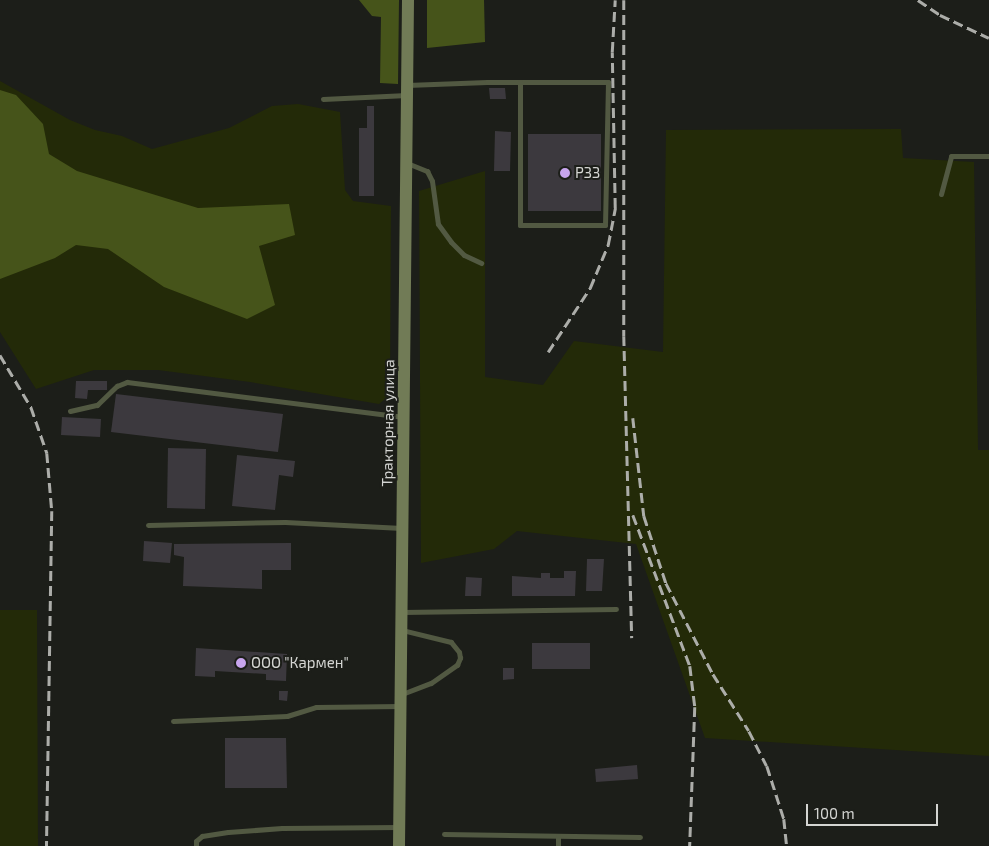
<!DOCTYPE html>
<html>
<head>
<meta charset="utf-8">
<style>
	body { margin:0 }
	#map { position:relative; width:989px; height:846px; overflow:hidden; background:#1c1e19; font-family:"Exo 2",sans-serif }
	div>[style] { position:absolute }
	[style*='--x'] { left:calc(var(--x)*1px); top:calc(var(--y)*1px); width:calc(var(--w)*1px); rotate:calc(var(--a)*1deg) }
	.green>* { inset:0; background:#232a08 }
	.forest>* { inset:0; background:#46541a }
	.building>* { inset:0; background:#3c393e }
	.service>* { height:5px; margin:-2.5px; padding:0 2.5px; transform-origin:2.5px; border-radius:2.5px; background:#525942 }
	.secondary>* { height:12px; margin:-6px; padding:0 6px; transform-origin:6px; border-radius:6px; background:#717b56 }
	.rail>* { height:2.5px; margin-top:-1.25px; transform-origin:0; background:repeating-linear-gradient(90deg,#acada9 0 10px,transparent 0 15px) }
	.dots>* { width:14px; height:14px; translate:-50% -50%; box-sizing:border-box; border:2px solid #1c1e19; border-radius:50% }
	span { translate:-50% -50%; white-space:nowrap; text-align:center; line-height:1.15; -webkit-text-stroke:4px #1c1e19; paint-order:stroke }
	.poi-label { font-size:15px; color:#d4d5d2 }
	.left { translate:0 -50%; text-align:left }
	.street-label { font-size:15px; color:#d4d5d2 }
	.scale { position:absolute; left:806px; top:804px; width:132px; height:22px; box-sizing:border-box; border:2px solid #d4d5d2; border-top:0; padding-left:6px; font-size:15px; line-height:18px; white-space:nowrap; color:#d4d5d2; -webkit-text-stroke:4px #1c1e19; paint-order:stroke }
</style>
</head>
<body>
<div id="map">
	<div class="green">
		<i style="clip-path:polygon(0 81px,70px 120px,95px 130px,122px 136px,152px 149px,229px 128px,272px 106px,298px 104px,340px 112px,345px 190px,353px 201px,391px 206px,390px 395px,379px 404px,250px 382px,158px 370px,94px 370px,36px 389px,0 332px)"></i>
		<i style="clip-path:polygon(901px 129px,903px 158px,974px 162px,978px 450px,989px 450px,989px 756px,705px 738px,636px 544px,517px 531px,494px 549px,421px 563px,419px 191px,485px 171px,485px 377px,543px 385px,574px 341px,663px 352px,666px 130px)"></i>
		<i style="clip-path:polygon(0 610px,37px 610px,38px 846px,0 846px)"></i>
	</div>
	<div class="forest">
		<i style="clip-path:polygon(359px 0,399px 0,398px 84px,380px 83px,381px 17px,372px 16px)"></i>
		<i style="clip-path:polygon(427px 0,484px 0,485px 42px,427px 48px)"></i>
		<i style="clip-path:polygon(0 90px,16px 95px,43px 124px,49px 154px,77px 171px,198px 208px,289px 204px,295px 235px,259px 246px,275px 305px,247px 319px,164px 287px,108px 249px,76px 245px,55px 258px,0 279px)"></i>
	</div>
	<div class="building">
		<i style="clip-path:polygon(489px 88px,505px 88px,506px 99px,490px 99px)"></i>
		<i style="clip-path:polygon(367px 106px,374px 106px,374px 196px,359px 196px,359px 128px,367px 128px)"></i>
		<i style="clip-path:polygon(495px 131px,511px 132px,510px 171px,494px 171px)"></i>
		<i style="clip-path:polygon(528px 134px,601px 134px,601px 211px,528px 211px)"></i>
		<i style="clip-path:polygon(76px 381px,107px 381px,107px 390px,88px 390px,87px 399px,75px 398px)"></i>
		<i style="clip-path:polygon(116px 394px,283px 414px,278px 452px,111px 432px)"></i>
		<i style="clip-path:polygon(62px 417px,101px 419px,100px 437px,61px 435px)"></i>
		<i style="clip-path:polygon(168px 448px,206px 449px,205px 509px,167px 508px)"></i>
		<i style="clip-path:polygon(237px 455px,295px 461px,293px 477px,279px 475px,275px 510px,232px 506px)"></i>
		<i style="clip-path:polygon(144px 541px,172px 543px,170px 563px,143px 561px)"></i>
		<i style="clip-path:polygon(291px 543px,291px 570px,262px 570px,262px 589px,183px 586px,184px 557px,174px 555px,174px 544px)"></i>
		<i style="clip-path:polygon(587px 559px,604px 559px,602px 591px,586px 591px)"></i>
		<i style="clip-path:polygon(564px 571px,576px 571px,575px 596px,512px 596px,512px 576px,541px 578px,541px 573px,550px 573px,550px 578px,564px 578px)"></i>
		<i style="clip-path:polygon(466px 577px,482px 578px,481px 596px,465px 596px)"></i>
		<i style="clip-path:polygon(532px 643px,590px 643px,590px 669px,532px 669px)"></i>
		<i style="clip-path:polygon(196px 648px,287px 654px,286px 681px,266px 680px,266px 674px,215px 671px,215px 677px,195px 676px)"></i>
		<i style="clip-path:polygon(503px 668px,514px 668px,514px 679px,503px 680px)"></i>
		<i style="clip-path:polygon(279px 691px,288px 691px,287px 701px,279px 700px)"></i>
		<i style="clip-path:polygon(225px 738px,286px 738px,287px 788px,225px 788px)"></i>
		<i style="clip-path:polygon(637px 765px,638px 779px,596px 782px,595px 769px)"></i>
	</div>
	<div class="service">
		<i style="--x:407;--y:85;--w:80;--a:-2.1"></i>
		<i style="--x:487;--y:82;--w:121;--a:0"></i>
		<i style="--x:608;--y:82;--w:143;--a:91.2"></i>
		<i style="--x:605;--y:225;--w:85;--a:180"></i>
		<i style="--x:520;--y:225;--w:143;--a:-90"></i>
		<i style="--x:323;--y:99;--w:84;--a:-2.7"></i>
		<i style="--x:407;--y:163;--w:22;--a:22"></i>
		<i style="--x:427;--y:171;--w:11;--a:63"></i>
		<i style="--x:432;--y:181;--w:43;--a:82.1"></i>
		<i style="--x:438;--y:224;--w:22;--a:54"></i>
		<i style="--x:451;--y:242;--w:18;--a:45"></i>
		<i style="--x:464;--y:255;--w:19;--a:25"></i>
		<i style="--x:941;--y:194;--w:39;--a:-75"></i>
		<i style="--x:951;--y:156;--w:38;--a:0"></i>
		<i style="--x:70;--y:411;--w:28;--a:-13"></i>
		<i style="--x:97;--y:405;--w:28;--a:-44"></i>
		<i style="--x:117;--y:386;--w:11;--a:-22"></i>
		<i style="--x:127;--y:382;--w:279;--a:7.2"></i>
		<i style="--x:148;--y:525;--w:137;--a:-1.3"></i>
		<i style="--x:285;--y:522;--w:117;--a:2.9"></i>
		<i style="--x:402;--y:612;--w:214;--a:-0.8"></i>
		<i style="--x:402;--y:694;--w:31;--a:-21"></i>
		<i style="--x:431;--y:683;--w:32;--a:-35"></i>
		<i style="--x:457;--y:665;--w:8;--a:-67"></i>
		<i style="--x:460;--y:658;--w:6;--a:-99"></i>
		<i style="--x:459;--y:652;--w:13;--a:-129"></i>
		<i style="--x:451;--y:642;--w:50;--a:-166.2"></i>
		<i style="--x:173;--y:721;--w:114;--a:-2.5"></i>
		<i style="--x:287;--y:716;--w:30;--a:-17"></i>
		<i style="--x:316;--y:707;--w:85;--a:-0.7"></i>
		<i style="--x:444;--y:834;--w:196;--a:0.9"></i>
		<i style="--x:196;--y:846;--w:5;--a:-90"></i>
		<i style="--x:196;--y:841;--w:8;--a:-40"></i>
		<i style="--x:202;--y:836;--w:26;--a:-9"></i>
		<i style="--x:228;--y:832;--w:54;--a:-4.2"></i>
		<i style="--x:282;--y:828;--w:117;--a:-0.5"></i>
		<i style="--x:558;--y:846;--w:10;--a:-90"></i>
	</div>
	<div class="secondary">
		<i style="--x:399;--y:846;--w:846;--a:-89.39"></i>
	</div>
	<div class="rail">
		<i style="--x:624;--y:0;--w:336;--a:90"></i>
		<i style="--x:624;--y:336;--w:302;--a:88.5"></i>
		<i style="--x:918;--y:0;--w:27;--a:34"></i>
		<i style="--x:940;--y:15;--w:54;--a:25.1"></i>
		<i style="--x:548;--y:352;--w:77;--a:-56.7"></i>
		<i style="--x:590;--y:288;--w:47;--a:-67.3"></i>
		<i style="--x:608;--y:245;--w:38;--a:-79"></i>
		<i style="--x:615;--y:208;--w:156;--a:-91.1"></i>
		<i style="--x:612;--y:52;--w:52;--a:-86.7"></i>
		<i style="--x:0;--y:355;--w:61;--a:59.2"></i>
		<i style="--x:31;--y:407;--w:49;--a:70.8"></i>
		<i style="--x:47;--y:453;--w:58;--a:85.1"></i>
		<i style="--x:52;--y:511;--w:335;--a:90.9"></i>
		<i style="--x:633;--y:418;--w:99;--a:83.6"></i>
		<i style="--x:644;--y:516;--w:71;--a:71.8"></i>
		<i style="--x:666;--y:583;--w:102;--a:62.7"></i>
		<i style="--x:713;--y:674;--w:67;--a:57.7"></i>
		<i style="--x:749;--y:731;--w:39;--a:63"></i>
		<i style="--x:767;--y:766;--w:56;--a:72.2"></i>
		<i style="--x:784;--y:819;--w:27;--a:84"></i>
		<i style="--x:633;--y:515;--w:161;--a:69.3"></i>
		<i style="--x:690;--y:666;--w:41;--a:83"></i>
		<i style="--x:695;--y:707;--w:139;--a:92.1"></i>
	</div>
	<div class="dots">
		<i style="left:565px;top:173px;background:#c8a5ee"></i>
		<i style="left:241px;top:663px;background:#c8a5ee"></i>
	</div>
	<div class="poi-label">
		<span class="left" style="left:575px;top:173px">РЗЗ</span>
		<span class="left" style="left:251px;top:663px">ООО "Кармен"</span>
	</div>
	<div class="street-label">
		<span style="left:388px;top:423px;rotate:-89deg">Тракторная улица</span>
	</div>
	<div class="scale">100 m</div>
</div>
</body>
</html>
